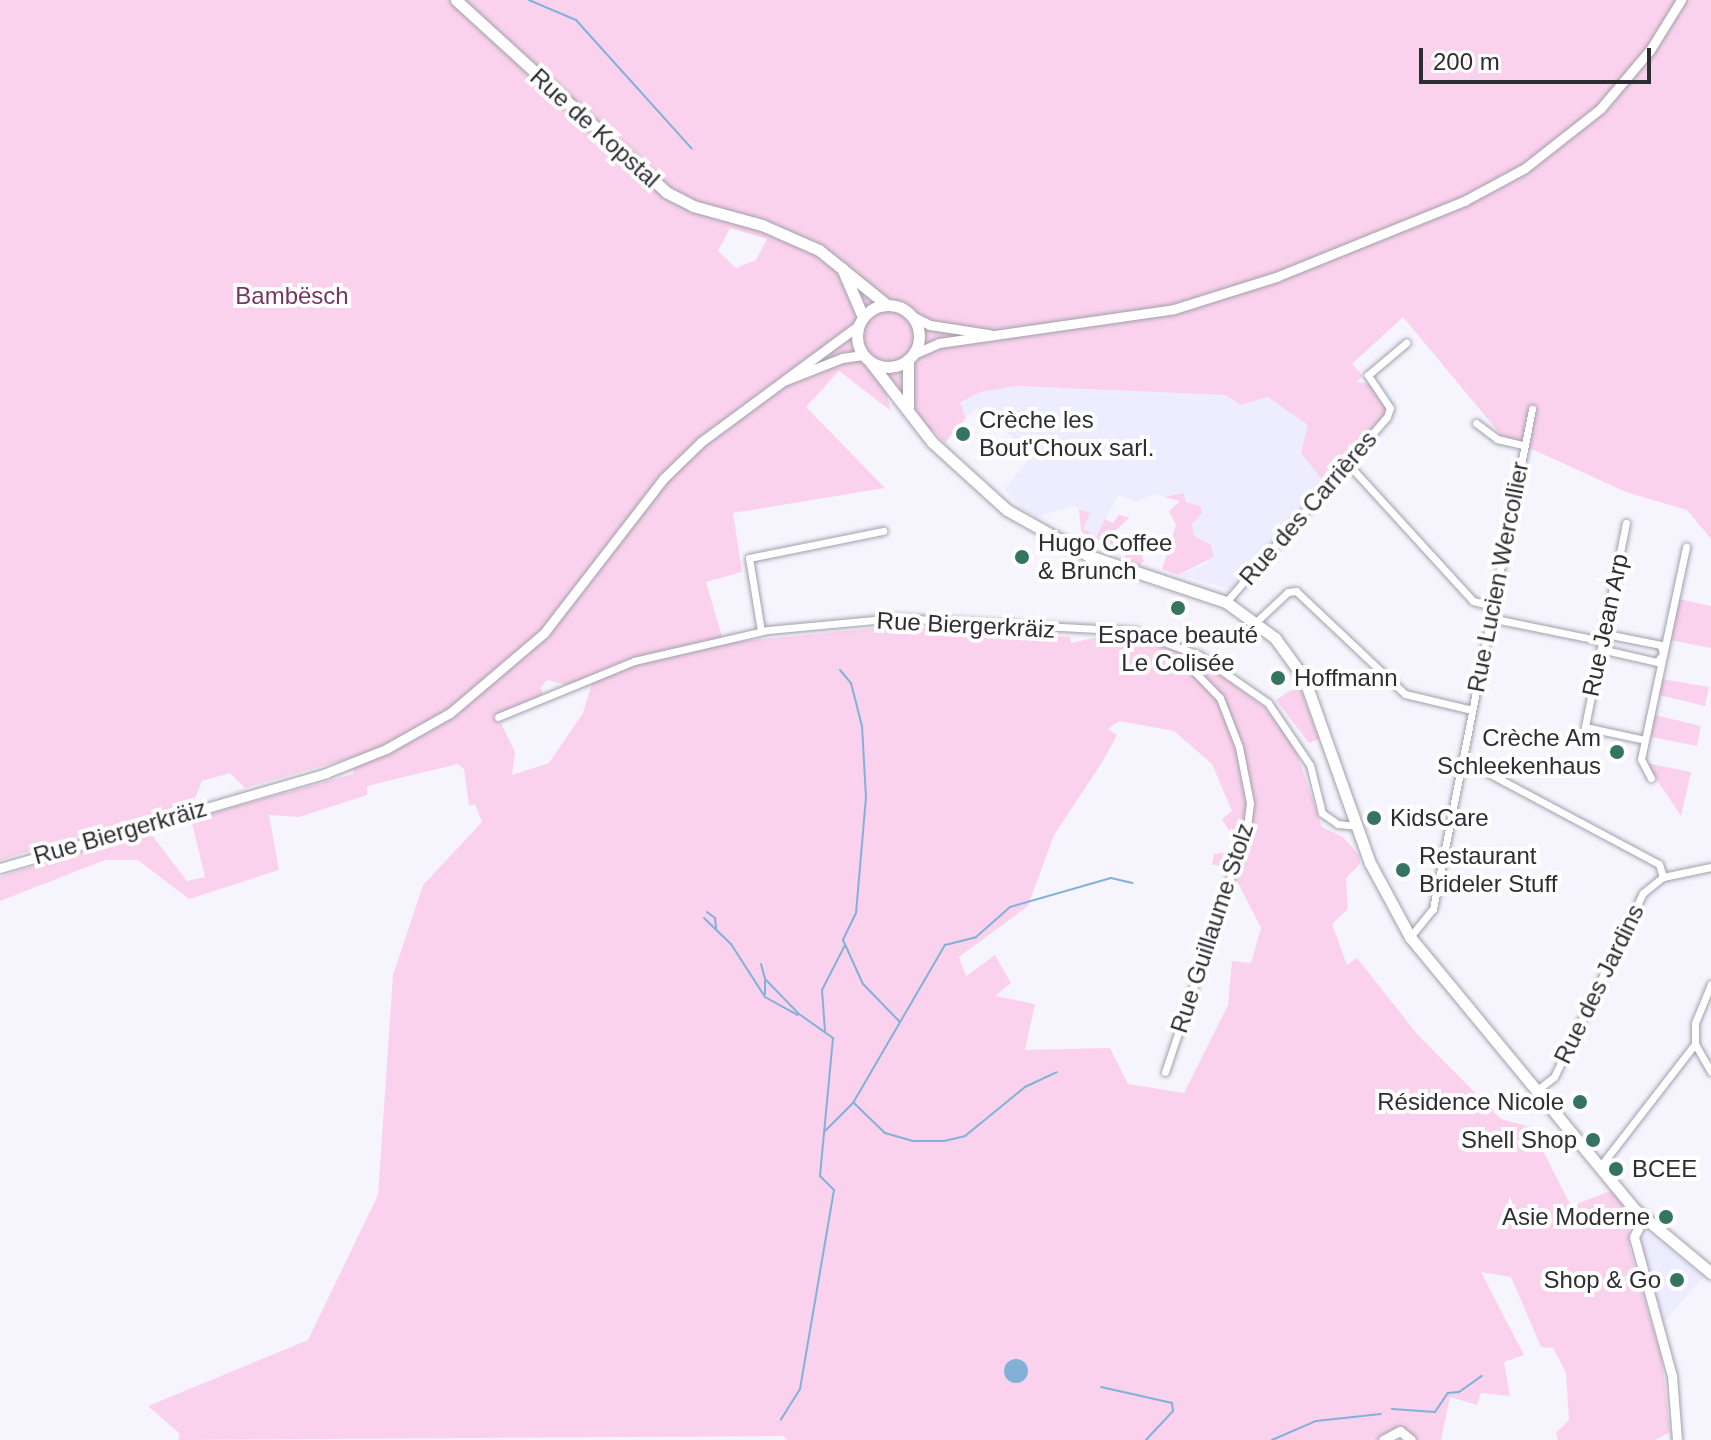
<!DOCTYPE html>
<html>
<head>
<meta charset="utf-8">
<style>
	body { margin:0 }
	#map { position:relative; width:1711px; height:1440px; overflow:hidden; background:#f6f5fe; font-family:Helvetica,sans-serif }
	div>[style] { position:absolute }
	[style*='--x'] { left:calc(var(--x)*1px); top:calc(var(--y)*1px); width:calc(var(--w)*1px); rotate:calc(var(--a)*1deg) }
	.built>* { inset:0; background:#eeecff }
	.green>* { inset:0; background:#fbd2ed }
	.water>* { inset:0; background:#82b1d8 }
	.round { border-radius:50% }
	.stream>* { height:2px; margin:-1px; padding:0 1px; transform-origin:1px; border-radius:1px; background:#82b1d8 }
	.roads { filter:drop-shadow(0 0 2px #a1a0ab) drop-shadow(0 0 2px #a1a0ab) }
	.street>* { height:7px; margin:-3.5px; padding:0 3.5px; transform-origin:3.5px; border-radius:3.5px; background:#fff }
	.secondary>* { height:9px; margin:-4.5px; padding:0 4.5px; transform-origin:4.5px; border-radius:4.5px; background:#fff }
	.primary>* { height:11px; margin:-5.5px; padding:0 5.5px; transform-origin:5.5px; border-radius:5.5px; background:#fff }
	.primary>.ring { margin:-5.5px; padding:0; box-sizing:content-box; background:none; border:11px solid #fff; border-radius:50% }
	.dots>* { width:22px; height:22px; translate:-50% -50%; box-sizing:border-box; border:4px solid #fff; border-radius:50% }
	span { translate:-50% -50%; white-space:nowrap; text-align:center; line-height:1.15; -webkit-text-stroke:8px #fff; paint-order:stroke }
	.street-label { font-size:24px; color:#2e2d31 }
	.park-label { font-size:24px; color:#743663 }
	.poi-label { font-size:24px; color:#2e2d31 }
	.left { translate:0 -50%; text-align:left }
	.right { translate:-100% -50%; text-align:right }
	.scale { position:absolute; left:1419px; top:48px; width:232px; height:36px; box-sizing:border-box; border:4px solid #2e2d31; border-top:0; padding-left:10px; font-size:24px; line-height:28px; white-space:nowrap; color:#2e2d31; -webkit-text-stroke:6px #fff; paint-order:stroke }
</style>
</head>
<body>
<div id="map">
	<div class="built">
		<i style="clip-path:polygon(1017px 386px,1225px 395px,1241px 405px,1268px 397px,1309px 425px,1301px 453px,1324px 482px,1231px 589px,1178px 575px,1207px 564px,1211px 545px,1194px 536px,1192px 523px,1200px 506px,1155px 494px,1136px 502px,1118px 495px,1097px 536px,1082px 529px,1090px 513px,1074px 506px,1036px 517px,1020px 507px,1005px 489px,1032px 455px,977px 407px,966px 418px,960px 404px,981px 392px)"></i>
		<i style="clip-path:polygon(1648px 1233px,1704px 1277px,1664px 1322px,1640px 1242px)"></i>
	</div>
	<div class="green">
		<i style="clip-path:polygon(evenodd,0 0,1711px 0,1711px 539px,1687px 510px,1626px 492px,1501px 435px,1403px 317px,1352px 364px,1363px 376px,1357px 382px,1370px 384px,1388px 409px,1386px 416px,1324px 482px,1301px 453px,1308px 425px,1268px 397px,1241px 405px,1225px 395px,1017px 386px,981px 392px,960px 403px,966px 418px,945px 443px,934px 431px,923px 431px,885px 388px,891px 411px,839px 371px,806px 407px,885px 488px,733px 513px,742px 572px,706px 582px,724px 643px,905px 625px,1070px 637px,1071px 643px,1112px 634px,1188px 653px,1195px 665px,1202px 662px,1263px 706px,1294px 745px,1322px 827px,1343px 837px,1359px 855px,1360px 864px,1346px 878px,1348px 909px,1332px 924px,1347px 965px,1357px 958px,1418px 1035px,1501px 1119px,1531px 1127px,1571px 1206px,1611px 1191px,1629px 1211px,1629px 1247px,1662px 1359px,1670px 1432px,1655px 1440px,1558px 1440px,1556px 1433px,1569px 1420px,1566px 1373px,1553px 1348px,1541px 1347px,1511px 1277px,1481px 1272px,1524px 1355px,1504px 1362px,1510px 1396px,1481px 1393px,1477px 1405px,1450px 1397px,1441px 1440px,1413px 1440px,1401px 1427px,1380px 1440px,787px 1440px,783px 1436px,178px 1440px,180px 1434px,148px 1406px,308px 1340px,378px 1195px,393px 975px,423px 885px,482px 822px,475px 804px,469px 806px,464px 769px,458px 764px,367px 786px,367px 795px,299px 817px,269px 815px,279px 870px,189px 899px,138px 860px,105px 860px,0 901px,0 877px,148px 830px,187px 881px,205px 877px,191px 819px,353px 774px,354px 757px,245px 788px,230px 773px,202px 781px,194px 801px,0 860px,0 0,730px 228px,767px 239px,756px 260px,736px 268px,718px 251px,730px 228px,0 0,594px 676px,583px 713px,549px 763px,512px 775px,515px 752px,498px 717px,543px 697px,541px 687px,547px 680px,567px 685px,594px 676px,0 0,1119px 721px,1174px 731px,1212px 764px,1232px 811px,1222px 819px,1238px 845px,1233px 852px,1214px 854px,1212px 864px,1232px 871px,1261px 928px,1251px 963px,1232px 961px,1228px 1005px,1184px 1093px,1128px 1084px,1110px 1048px,1025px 1050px,1035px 1004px,995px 996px,1011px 983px,995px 955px,966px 976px,959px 957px,1028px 906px,1054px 835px,1103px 761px,1117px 735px,1108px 729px,1119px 721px)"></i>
		<i style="clip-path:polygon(1183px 493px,1186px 502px,1200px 506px,1202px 513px,1192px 524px,1194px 536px,1211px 545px,1214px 557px,1178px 575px,1162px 569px,1176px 525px,1169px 511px,1180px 501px,1164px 497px)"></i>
		<i style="clip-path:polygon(1079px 509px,1090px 513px,1083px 529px,1097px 536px,1105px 519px,1113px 523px,1119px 515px,1130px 517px,1114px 532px,1138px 549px,1144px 561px,1138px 567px,1124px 560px,1126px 553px,1083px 533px,1081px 530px)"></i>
		<i style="clip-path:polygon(1679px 599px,1711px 606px,1711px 648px,1670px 640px)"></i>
		<i style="clip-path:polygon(1662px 679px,1709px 687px,1705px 706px,1659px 695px)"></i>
		<i style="clip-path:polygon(1299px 685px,1319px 739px,1309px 743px,1276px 700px)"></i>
		<i style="clip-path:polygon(1655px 715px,1701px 726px,1697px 746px,1651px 737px)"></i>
		<i style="clip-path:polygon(1646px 763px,1691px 772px,1681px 816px,1649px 768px)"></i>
	</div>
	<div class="water">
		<i class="round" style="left:1004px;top:1359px;width:24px;height:24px"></i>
	</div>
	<div class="stream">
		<i style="--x:529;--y:0;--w:51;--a:23.1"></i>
		<i style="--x:576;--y:20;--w:173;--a:48"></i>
		<i style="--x:840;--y:670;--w:17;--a:50"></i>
		<i style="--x:851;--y:683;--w:44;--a:75.7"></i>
		<i style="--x:862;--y:726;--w:71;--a:86.8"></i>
		<i style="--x:866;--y:797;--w:116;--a:94.9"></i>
		<i style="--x:856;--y:913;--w:30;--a:116"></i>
		<i style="--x:843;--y:940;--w:48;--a:65.6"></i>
		<i style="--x:863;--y:984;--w:53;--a:45.8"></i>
		<i style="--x:707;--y:912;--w:10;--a:37"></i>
		<i style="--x:715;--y:918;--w:10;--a:84"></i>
		<i style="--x:704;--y:918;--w:37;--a:44"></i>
		<i style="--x:731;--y:944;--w:63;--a:57.3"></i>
		<i style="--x:765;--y:997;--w:37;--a:29"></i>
		<i style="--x:761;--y:964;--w:16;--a:75"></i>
		<i style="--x:765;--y:979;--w:49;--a:45.8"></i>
		<i style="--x:799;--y:1014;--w:42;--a:35.2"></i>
		<i style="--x:833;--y:1038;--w:139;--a:95.4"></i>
		<i style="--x:820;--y:1176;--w:20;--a:45"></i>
		<i style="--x:834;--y:1190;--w:202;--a:99.7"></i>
		<i style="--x:800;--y:1389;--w:36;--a:122"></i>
		<i style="--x:765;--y:981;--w:13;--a:90"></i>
		<i style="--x:825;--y:1031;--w:41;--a:-94.2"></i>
		<i style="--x:822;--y:990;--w:51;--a:-62.9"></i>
		<i style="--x:854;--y:1103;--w:43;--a:44.1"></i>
		<i style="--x:885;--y:1133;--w:29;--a:16"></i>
		<i style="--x:913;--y:1141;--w:31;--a:0"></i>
		<i style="--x:944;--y:1141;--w:22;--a:-13"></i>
		<i style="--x:965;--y:1136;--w:77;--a:-39.2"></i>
		<i style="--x:1025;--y:1087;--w:35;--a:-25"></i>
		<i style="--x:825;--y:1131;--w:40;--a:-45"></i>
		<i style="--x:853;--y:1103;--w:183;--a:-59.8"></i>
		<i style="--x:945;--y:945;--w:32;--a:-14"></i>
		<i style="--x:976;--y:937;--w:45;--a:-41.4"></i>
		<i style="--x:1010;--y:907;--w:105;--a:-16"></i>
		<i style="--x:1111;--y:878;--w:22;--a:13"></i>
		<i style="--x:1101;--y:1387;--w:73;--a:12.7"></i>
		<i style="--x:1172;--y:1403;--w:8;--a:83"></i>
		<i style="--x:1173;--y:1411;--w:40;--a:133"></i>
		<i style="--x:1392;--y:1409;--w:43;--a:4"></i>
		<i style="--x:1435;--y:1412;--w:23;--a:-56"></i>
		<i style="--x:1448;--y:1393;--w:11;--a:-5"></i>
		<i style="--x:1459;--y:1392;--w:28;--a:-35"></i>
		<i style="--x:1272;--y:1440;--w:48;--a:-23.4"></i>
		<i style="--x:1316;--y:1421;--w:65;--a:-6.1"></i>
	</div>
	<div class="roads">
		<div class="street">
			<i style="--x:1476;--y:423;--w:26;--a:37"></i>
			<i style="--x:1497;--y:439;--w:27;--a:13"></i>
			<i style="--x:1348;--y:464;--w:185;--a:47.6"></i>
			<i style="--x:1473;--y:601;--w:20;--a:15"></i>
			<i style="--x:1626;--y:523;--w:208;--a:101.4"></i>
			<i style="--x:1585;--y:727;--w:61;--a:12.2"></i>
			<i style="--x:1226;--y:602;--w:245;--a:-49"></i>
			<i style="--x:1387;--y:417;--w:9;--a:-72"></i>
			<i style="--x:1390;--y:408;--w:40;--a:-124"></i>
			<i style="--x:1368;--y:375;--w:50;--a:-40.1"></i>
			<i style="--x:1490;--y:618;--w:114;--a:11.6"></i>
			<i style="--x:1602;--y:641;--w:12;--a:55"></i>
			<i style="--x:1609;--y:651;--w:49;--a:12.9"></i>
			<i style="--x:1657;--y:662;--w:10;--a:-53"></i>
			<i style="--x:1663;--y:654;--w:9;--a:-103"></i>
			<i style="--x:1661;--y:645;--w:51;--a:-168.7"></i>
			<i style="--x:1611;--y:635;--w:11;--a:146"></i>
			<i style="--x:1257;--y:621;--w:42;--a:-43.1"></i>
			<i style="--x:1288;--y:592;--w:8;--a:-7"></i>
			<i style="--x:1296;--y:591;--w:150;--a:43.4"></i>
			<i style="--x:1405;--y:694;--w:69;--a:13.4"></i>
			<i style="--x:761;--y:631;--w:74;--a:-99.3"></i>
			<i style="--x:749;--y:558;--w:137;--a:-11.4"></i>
			<i style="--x:498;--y:717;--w:147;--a:-22.4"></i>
			<i style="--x:634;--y:661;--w:138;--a:-13"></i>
			<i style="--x:768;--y:630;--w:128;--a:-5.4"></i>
			<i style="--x:895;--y:618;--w:240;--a:3.1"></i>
			<i style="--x:1135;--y:631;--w:68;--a:20.6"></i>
			<i style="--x:1199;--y:655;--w:84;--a:34.8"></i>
			<i style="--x:1268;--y:703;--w:75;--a:55.9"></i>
			<i style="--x:1310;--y:765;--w:49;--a:76"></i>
			<i style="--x:1322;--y:813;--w:19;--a:35"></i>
			<i style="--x:1338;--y:824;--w:18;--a:6"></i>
			<i style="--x:1462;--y:759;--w:223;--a:28.1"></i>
			<i style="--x:1659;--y:864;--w:14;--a:73"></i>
			<i style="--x:1651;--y:778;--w:21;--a:-118"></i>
			<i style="--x:1641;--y:759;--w:217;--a:-78"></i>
			<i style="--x:1410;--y:937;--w:36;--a:-51"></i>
			<i style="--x:1433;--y:909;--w:510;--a:-78.8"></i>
			<i style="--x:1711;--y:984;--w:42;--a:112.3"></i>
			<i style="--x:1695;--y:1023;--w:21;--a:90"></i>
			<i style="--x:1695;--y:1044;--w:32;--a:60"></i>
			<i style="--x:1165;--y:1072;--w:258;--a:-71.5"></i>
			<i style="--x:1247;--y:827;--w:24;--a:-83"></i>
			<i style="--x:1250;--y:803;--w:57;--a:-101.1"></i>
			<i style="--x:1239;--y:747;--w:53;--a:-111.2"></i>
			<i style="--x:1220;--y:698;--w:36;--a:-134"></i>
			<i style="--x:1195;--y:672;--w:17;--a:-77"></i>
			<i style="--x:1536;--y:1091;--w:23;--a:-38"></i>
			<i style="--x:1554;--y:1077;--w:204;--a:-64.2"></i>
			<i style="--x:1643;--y:893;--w:26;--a:-39"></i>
			<i style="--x:1663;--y:877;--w:49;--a:-11.8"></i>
			<i style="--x:1599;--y:1168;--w:157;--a:-52.3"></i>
		</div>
		<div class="secondary">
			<i style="--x:912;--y:316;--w:20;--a:27"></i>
			<i style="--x:930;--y:325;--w:60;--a:8.7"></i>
			<i style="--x:914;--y:354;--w:27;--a:-24"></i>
			<i style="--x:939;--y:343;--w:237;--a:-8.2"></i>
			<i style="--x:1174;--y:309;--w:107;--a:-17.4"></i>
			<i style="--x:1276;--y:277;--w:203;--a:-22"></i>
			<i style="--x:1464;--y:201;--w:69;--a:-28.4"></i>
			<i style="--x:1525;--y:168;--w:95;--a:-38.2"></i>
			<i style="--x:1600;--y:109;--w:77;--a:-49.7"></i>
			<i style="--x:1650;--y:50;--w:59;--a:-58.2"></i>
			<i style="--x:786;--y:380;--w:60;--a:-21.4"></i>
			<i style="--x:842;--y:358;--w:21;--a:-8"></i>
			<i style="--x:0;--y:868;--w:340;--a:-16.2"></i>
			<i style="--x:326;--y:773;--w:65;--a:-21.8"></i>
			<i style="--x:386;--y:749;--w:73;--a:-29.4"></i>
			<i style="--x:450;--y:713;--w:123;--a:-40.4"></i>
			<i style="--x:544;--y:633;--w:196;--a:-52.3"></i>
			<i style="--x:664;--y:478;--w:52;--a:-44.2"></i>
			<i style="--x:701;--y:442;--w:197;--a:-36.5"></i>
			<i style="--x:1643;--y:1219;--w:20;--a:117"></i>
			<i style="--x:1634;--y:1237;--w:144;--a:74.7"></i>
			<i style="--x:1672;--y:1376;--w:64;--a:85.5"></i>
			<i style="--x:1383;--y:1440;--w:19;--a:-28"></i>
			<i style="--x:1400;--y:1431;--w:14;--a:39"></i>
		</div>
		<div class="primary">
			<i style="--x:456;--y:0;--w:285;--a:42.4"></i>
			<i style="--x:666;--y:192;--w:30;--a:27"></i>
			<i style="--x:693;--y:206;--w:72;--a:15.4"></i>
			<i style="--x:762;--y:225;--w:62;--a:23.7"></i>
			<i style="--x:819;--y:250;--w:87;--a:39"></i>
			<i style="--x:842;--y:268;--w:53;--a:66.8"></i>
			<i class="ring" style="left:857px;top:305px;width:51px;height:51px"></i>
			<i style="--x:871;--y:363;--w:100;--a:52.3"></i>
			<i style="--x:932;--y:442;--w:101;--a:42.2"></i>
			<i style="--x:1007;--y:510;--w:94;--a:29.3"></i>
			<i style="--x:1089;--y:556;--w:145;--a:18.6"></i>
			<i style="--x:1226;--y:602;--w:61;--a:36.3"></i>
			<i style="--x:1275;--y:638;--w:49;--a:54.1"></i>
			<i style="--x:1304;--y:678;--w:196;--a:70.4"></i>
			<i style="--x:1370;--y:863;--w:84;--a:61.6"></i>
			<i style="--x:1410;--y:937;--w:351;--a:50.5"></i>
			<i style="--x:1633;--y:1208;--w:102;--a:39.8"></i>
			<i style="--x:908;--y:408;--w:48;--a:-90"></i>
		</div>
	</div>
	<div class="dots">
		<i style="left:963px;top:434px;background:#357461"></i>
		<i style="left:1022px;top:557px;background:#357461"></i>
		<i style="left:1178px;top:608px;background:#357461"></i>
		<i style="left:1278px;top:678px;background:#357461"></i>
		<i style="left:1617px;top:752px;background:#357461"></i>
		<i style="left:1374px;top:818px;background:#357461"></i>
		<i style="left:1403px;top:870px;background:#357461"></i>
		<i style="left:1580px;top:1102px;background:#357461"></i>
		<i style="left:1593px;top:1140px;background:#357461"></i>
		<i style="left:1616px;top:1169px;background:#357461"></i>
		<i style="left:1666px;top:1217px;background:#357461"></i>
		<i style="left:1677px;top:1280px;background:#357461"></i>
	</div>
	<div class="street-label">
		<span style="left:595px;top:128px;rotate:42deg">Rue de Kopstal</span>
		<span style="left:1308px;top:508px;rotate:-49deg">Rue des Carrières</span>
		<span style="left:1498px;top:577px;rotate:-79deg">Rue Lucien Wercollier</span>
		<span style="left:966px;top:625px;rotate:3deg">Rue Biergerkräiz</span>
		<span style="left:1605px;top:625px;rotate:-78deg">Rue Jean Arp</span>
		<span style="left:120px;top:832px;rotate:-16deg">Rue Biergerkräiz</span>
		<span style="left:1212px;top:928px;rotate:-72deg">Rue Guillaume Stolz</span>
		<span style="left:1599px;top:984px;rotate:-64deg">Rue des Jardins</span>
	</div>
	<div class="park-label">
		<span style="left:292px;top:296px">Bambësch</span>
	</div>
	<div class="poi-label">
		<span class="left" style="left:979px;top:434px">Crèche les<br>Bout'Choux sarl.</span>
		<span class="left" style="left:1038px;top:557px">Hugo Coffee<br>&amp; Brunch</span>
		<span style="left:1178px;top:649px">Espace beauté<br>Le Colisée</span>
		<span class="left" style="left:1294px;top:678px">Hoffmann</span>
		<span class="right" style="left:1601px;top:752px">Crèche Am<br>Schleekenhaus</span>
		<span class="left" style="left:1390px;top:818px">KidsCare</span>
		<span class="left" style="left:1419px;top:870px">Restaurant<br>Brideler Stuff</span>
		<span class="right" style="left:1564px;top:1102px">Résidence Nicole</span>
		<span class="right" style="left:1577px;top:1140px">Shell Shop</span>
		<span class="left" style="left:1632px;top:1169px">BCEE</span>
		<span class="right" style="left:1650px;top:1217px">Asie Moderne</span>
		<span class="right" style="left:1661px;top:1280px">Shop &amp; Go</span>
	</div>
	<div class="scale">200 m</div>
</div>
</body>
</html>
